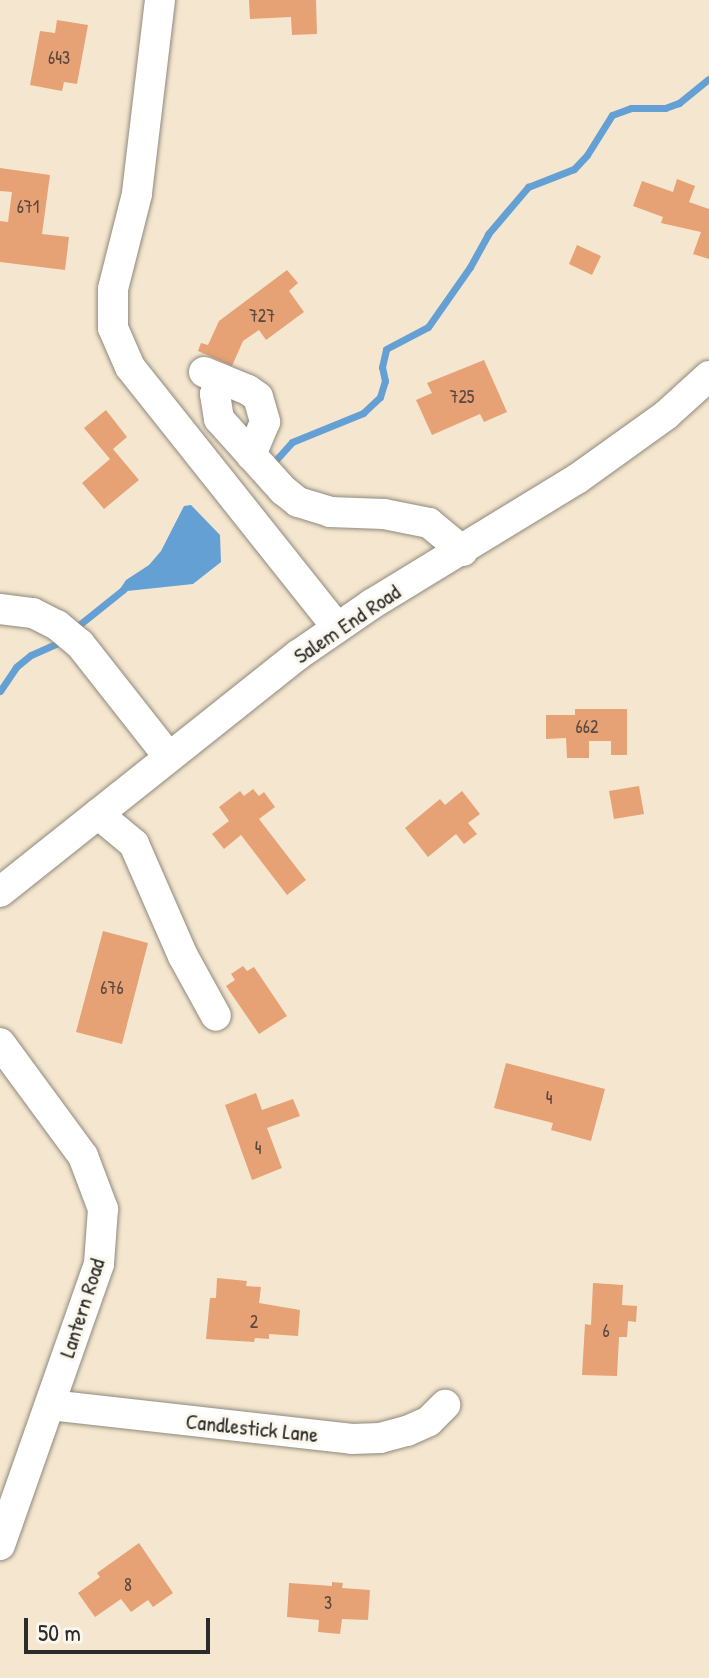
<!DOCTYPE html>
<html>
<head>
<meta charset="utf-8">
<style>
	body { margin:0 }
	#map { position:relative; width:709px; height:1678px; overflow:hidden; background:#f5e7cf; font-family:"Patrick Hand",sans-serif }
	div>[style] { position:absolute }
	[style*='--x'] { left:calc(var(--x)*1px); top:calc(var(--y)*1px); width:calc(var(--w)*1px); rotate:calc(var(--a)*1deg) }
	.water>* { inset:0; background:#65a0d5 }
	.stream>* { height:7px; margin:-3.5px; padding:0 3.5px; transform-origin:3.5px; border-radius:3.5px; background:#65a0d5 }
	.building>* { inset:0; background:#e6a175 }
	.roads { filter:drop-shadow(0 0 2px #90897d) drop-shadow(0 0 2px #90897d) }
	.minor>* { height:30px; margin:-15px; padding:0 15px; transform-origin:15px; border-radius:15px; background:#fff }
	span { translate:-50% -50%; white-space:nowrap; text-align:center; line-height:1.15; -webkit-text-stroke:6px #fbf7ec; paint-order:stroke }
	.number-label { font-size:18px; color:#5a483e }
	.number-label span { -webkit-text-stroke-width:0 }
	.street-label { font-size:22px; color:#2b2b2b }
	.scale { position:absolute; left:24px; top:1618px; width:186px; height:36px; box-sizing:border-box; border:4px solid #2b2b2b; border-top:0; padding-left:10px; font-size:24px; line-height:28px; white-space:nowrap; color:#2b2b2b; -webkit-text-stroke:6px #fbf7ec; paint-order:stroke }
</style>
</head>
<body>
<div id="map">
	<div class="water">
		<i style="clip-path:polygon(191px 505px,220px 535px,221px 562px,193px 584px,118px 592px,126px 580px,149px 565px,161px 551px,184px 506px)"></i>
	</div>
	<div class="stream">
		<i style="--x:275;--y:461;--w:25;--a:-48"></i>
		<i style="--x:292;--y:442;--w:77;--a:-22.2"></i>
		<i style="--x:363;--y:413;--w:23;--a:-43"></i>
		<i style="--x:380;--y:397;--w:17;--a:-73"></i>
		<i style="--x:385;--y:381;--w:14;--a:-102"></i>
		<i style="--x:382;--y:367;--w:18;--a:-77"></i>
		<i style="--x:386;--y:349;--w:47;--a:-27.6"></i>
		<i style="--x:428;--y:327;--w:73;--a:-55"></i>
		<i style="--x:470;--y:267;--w:38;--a:-61"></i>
		<i style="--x:488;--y:234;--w:62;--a:-49.6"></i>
		<i style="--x:528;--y:187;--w:49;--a:-21.4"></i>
		<i style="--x:574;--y:169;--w:19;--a:-47"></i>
		<i style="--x:587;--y:155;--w:47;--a:-58"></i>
		<i style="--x:612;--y:115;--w:20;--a:-20"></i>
		<i style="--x:631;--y:108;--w:34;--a:0"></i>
		<i style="--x:665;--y:108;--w:15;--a:-20"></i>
		<i style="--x:679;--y:103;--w:38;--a:-39"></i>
		<i style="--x:79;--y:625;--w:58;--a:-38.7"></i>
		<i style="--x:0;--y:691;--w:29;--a:-56"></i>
		<i style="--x:16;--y:667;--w:19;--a:-39"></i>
		<i style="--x:31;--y:655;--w:35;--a:-24"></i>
	</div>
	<div class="building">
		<i style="clip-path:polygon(249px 0,316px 0,317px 34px,292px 35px,291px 17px,250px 19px)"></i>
		<i style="clip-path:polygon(57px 20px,88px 25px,77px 84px,64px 82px,62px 91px,30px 85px,40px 31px,55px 33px)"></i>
		<i style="clip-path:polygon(0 168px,50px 175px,42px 234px,69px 237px,65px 270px,0 262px,0 221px,8px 222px,12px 192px,0 191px)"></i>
		<i style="clip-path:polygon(677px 179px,695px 186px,689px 202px,709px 209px,709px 259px,693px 254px,701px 232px,661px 223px,663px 217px,633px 206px,642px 181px,673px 192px)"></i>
		<i style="clip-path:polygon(577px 245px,601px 256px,592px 275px,569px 264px)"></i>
		<i style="clip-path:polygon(287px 270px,298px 283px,289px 291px,304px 312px,266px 340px,259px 330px,243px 341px,232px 366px,198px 351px,201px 343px,208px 345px,219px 321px)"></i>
		<i style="clip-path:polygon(484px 360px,507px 412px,484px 422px,480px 414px,432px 435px,416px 400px,432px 393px,427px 383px)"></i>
		<i style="clip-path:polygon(106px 410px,127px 437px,113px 449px,139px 480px,104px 509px,82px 483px,110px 459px,84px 428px)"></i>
		<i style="clip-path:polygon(575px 709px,627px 709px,627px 755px,611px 755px,611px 741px,589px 741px,589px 758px,567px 758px,566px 738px,546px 739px,546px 715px,575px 715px)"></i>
		<i style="clip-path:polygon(639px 786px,644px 814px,614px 819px,609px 791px)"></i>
		<i style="clip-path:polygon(253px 789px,259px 796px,264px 792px,275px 807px,259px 819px,306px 880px,287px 895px,241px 835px,224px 849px,212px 834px,229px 821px,219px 807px,240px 791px,244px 796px)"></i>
		<i style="clip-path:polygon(462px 791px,480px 814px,468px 823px,477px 834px,464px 844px,456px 834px,428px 857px,405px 828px,440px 799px,445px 805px)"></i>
		<i style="clip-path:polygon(103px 931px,148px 943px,122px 1044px,76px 1032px)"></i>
		<i style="clip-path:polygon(243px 966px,247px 971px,254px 967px,287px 1016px,259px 1034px,226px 986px,235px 980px,231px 974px)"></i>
		<i style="clip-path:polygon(506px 1063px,605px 1089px,591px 1141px,551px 1130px,553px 1123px,494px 1108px)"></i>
		<i style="clip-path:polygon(256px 1093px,262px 1110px,293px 1099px,300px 1116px,267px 1128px,282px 1168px,252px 1180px,225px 1105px)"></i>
		<i style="clip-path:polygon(217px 1278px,247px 1281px,246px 1286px,261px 1287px,259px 1303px,300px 1310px,298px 1336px,269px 1334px,269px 1339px,255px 1338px,254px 1342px,206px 1339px,210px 1298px,216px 1298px)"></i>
		<i style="clip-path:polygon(593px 1283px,623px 1285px,622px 1305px,637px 1306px,636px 1322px,628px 1321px,627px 1337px,619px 1337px,617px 1376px,582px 1375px,585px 1324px,591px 1325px)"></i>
		<i style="clip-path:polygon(139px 1543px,173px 1593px,153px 1607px,148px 1600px,131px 1612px,121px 1599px,95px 1617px,78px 1593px,100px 1577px,97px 1573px)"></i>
		<i style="clip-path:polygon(332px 1582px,343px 1583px,342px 1588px,370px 1590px,368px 1620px,342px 1619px,340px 1634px,318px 1632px,319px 1620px,287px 1617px,289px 1583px,332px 1586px)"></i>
	</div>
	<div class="roads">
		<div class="minor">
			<i style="--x:160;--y:0;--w:195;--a:96.8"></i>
			<i style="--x:137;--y:194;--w:98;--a:104.2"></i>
			<i style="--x:113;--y:289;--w:39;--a:90"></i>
			<i style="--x:113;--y:328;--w:43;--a:66.4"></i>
			<i style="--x:130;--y:367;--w:332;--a:51.5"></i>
			<i style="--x:204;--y:372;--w:48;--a:22.2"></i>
			<i style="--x:248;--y:390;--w:12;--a:35"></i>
			<i style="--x:258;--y:397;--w:26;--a:74"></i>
			<i style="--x:265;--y:422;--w:36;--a:113"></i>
			<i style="--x:221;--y:379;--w:16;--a:112"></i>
			<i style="--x:215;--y:394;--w:25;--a:81"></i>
			<i style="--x:219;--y:419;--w:96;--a:48"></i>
			<i style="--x:283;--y:490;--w:19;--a:39"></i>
			<i style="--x:298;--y:502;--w:34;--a:17"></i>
			<i style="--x:330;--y:512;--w:54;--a:2.1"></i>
			<i style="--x:384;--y:514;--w:46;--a:11.3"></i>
			<i style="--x:429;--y:523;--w:44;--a:39.5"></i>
			<i style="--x:0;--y:609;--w:33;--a:7"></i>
			<i style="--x:33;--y:613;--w:27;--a:27"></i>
			<i style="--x:57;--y:625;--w:30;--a:40"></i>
			<i style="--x:80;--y:644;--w:144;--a:51.8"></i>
			<i style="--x:98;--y:814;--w:47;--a:39.8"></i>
			<i style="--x:134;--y:844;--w:122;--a:66.4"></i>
			<i style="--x:183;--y:956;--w:68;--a:61.2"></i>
			<i style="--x:0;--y:892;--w:381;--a:-38.5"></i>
			<i style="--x:298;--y:655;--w:90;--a:-34.6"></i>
			<i style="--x:372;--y:604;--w:240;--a:-31.4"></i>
			<i style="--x:577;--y:479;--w:110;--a:-35.7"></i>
			<i style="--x:666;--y:415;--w:58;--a:-42.2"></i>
			<i style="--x:0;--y:1043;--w:140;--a:53.7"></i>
			<i style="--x:83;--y:1156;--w:57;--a:69.3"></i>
			<i style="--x:103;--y:1209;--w:55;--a:94.2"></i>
			<i style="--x:99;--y:1264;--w:298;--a:109.4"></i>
			<i style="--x:50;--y:1405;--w:304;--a:6.4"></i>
			<i style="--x:352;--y:1439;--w:28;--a:-2"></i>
			<i style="--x:380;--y:1438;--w:28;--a:-15"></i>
			<i style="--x:407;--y:1431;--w:24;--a:-24"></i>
			<i style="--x:429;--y:1421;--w:23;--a:-45"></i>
		</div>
	</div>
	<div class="number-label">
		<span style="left:59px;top:58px">643</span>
		<span style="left:28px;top:207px">671</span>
		<span style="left:262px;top:316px">727</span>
		<span style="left:462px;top:397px">725</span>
		<span style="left:587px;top:727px">662</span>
		<span style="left:112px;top:988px">676</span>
		<span style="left:549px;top:1098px">4</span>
		<span style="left:258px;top:1148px">4</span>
		<span style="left:254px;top:1322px">2</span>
		<span style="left:606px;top:1331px">6</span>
		<span style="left:128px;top:1585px">8</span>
		<span style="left:328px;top:1603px">3</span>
	</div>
	<div class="street-label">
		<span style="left:347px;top:624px;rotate:-34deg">Salem End Road</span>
		<span style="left:82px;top:1308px;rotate:-72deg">Lantern Road</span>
		<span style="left:252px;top:1428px;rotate:6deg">Candlestick Lane</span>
	</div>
	<div class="scale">50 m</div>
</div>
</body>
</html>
